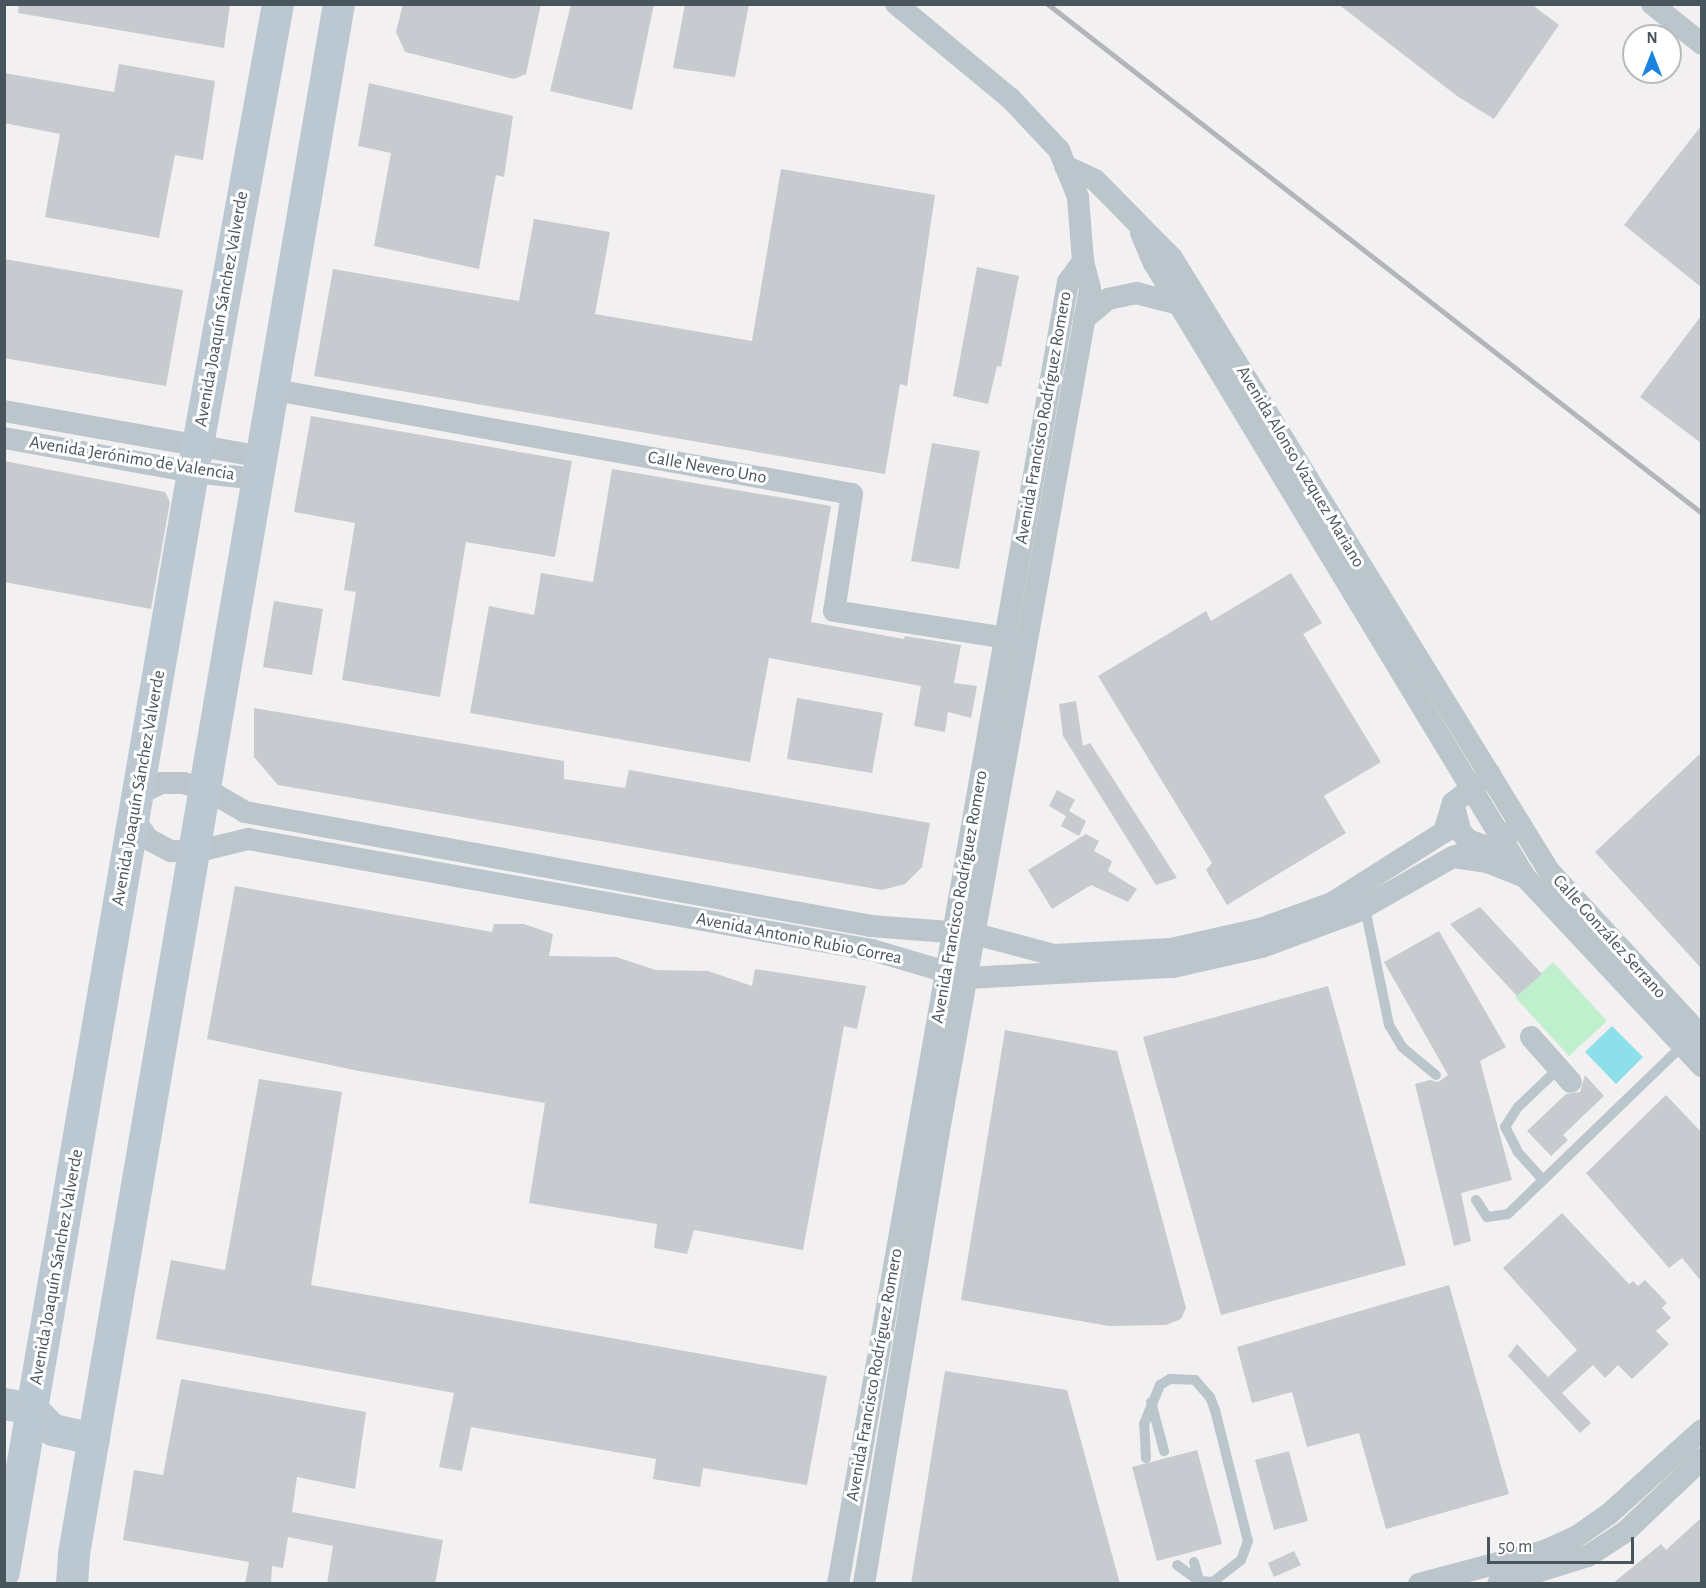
<!DOCTYPE html>
<html>
<head>
<meta charset="utf-8">
<style>
	body { margin:0 }
	#map { position:relative; width:1706px; height:1588px; overflow:hidden; background:#f2f0f0; font-family:"Alegreya Sans",sans-serif }
	div>[style] { position:absolute }
	[style*='--x'] { left:calc(var(--x)*1px); top:calc(var(--y)*1px); width:calc(var(--w)*1px); rotate:calc(var(--a)*1deg) }
	.green>* { inset:0; background:#bfefcd }
	.water>* { inset:0; background:#8de0eb }
	.building>* { inset:0; background:#c7cbcf }
	.service>* { height:10px; margin:-5px; padding:0 5px; transform-origin:5px; border-radius:5px; background:#bbc5cc }
	.minor>* { height:22px; margin:-11px; padding:0 11px; transform-origin:11px; border-radius:11px; background:#bbc5cc }
	.secondary>* { height:32px; margin:-16px; padding:0 16px; transform-origin:16px; border-radius:16px; background:#bcc8d1 }
	.rail>* { height:4.5px; margin:-2.25px; padding:0 2.25px; transform-origin:2.25px; border-radius:2.25px; background:#b2b6ba }
	span { translate:-50% -50%; white-space:nowrap; text-align:center; line-height:1.15; -webkit-text-stroke:6px #fff; paint-order:stroke }
	.street-label { font-size:18px; color:#48555d }
	.frame { position:absolute; inset:0; border:6px solid #48555d; pointer-events:none }
	.north { position:absolute; left:1622px; top:24px; width:60px; height:60px; box-sizing:border-box; background:#fff; border:2px solid #b6bbbe; border-radius:50%; rotate:0deg; font-size:16px; font-weight:700; line-height:24px; text-align:center; color:#48555d }
	.north::after { content:''; display:block; margin:auto; width:21px; height:27px; background:#1b83e0; clip-path:polygon(50% 0,100% 100%,50% 72%,0 100%) }
	.scale { position:absolute; left:1487px; top:1537px; width:147px; height:27px; box-sizing:border-box; border:3px solid #48555d; border-top:0; padding-left:8px; font-size:18px; line-height:21px; white-space:nowrap; color:#48555d; -webkit-text-stroke:4px #fff; paint-order:stroke }
</style>
</head>
<body>
<div id="map">
	<div class="green">
		<i style="clip-path:polygon(1553px 962px,1607px 1021px,1569px 1056px,1515px 997px)"></i>
	</div>
	<div class="water">
		<i style="clip-path:polygon(1612px 1026px,1643px 1057px,1616px 1084px,1585px 1052px)"></i>
	</div>
	<div class="building">
		<i style="clip-path:polygon(19px 4px,230px 4px,224px 48px,18px 13px)"></i>
		<i style="clip-path:polygon(403px 4px,541px 4px,526px 74px,514px 79px,405px 52px,396px 32px)"></i>
		<i style="clip-path:polygon(571px 4px,654px 4px,632px 110px,550px 91px)"></i>
		<i style="clip-path:polygon(685px 4px,749px 4px,735px 77px,673px 68px)"></i>
		<i style="clip-path:polygon(1338px 4px,1531px 4px,1559px 25px,1494px 119px,1457px 96px)"></i>
		<i style="clip-path:polygon(119px 64px,215px 81px,203px 160px,175px 155px,159px 238px,45px 217px,60px 134px,4px 123px,4px 73px,114px 92px)"></i>
		<i style="clip-path:polygon(369px 83px,513px 116px,504px 177px,496px 175px,479px 269px,374px 246px,391px 153px,358px 146px)"></i>
		<i style="clip-path:polygon(1701px 126px,1701px 287px,1624px 225px)"></i>
		<i style="clip-path:polygon(781px 169px,935px 195px,907px 386px,900px 384px,885px 474px,314px 376px,333px 269px,519px 301px,534px 219px,610px 232px,595px 314px,752px 341px)"></i>
		<i style="clip-path:polygon(4px 259px,183px 290px,166px 386px,4px 358px)"></i>
		<i style="clip-path:polygon(977px 267px,1019px 276px,1001px 367px,997px 366px,988px 404px,953px 396px)"></i>
		<i style="clip-path:polygon(1701px 316px,1701px 443px,1640px 397px)"></i>
		<i style="clip-path:polygon(311px 416px,572px 461px,555px 557px,466px 542px,440px 697px,342px 680px,356px 592px,344px 590px,355px 523px,294px 512px)"></i>
		<i style="clip-path:polygon(932px 443px,980px 451px,959px 569px,911px 561px)"></i>
		<i style="clip-path:polygon(4px 461px,165px 492px,170px 502px,151px 609px,4px 582px)"></i>
		<i style="clip-path:polygon(612px 469px,831px 506px,811px 622px,904px 639px,905px 636px,961px 645px,954px 683px,977px 686px,971px 718px,948px 712px,945px 732px,914px 726px,921px 686px,769px 658px,750px 762px,470px 713px,489px 606px,534px 615px,541px 573px,593px 582px)"></i>
		<i style="clip-path:polygon(1291px 573px,1322px 623px,1303px 634px,1381px 762px,1324px 796px,1346px 833px,1227px 905px,1206px 870px,1212px 863px,1098px 676px,1206px 611px,1211px 621px)"></i>
		<i style="clip-path:polygon(274px 601px,323px 609px,312px 675px,263px 667px)"></i>
		<i style="clip-path:polygon(797px 698px,883px 713px,872px 773px,787px 759px)"></i>
		<i style="clip-path:polygon(1076px 701px,1083px 746px,1090px 743px,1177px 878px,1156px 885px,1063px 736px,1059px 704px)"></i>
		<i style="clip-path:polygon(254px 708px,564px 761px,564px 779px,625px 788px,629px 770px,930px 823px,922px 867px,905px 884px,882px 890px,278px 785px,254px 757px)"></i>
		<i style="clip-path:polygon(1701px 753px,1701px 968px,1595px 852px)"></i>
		<i style="clip-path:polygon(1057px 790px,1075px 800px,1069px 811px,1086px 821px,1079px 836px,1061px 826px,1066px 816px,1049px 806px)"></i>
		<i style="clip-path:polygon(1086px 834px,1099px 841px,1094px 851px,1112px 861px,1108px 871px,1137px 889px,1128px 902px,1091px 885px,1052px 909px,1028px 870px)"></i>
		<i style="clip-path:polygon(235px 886px,492px 932px,494px 924px,524px 924px,553px 934px,549px 956px,616px 957px,656px 970px,708px 971px,752px 986px,755px 969px,866px 986px,857px 1029px,844px 1026px,803px 1250px,694px 1230px,687px 1254px,654px 1248px,657px 1224px,529px 1203px,545px 1103px,359px 1071px,207px 1039px)"></i>
		<i style="clip-path:polygon(1480px 907px,1542px 974px,1517px 996px,1450px 924px)"></i>
		<i style="clip-path:polygon(1439px 931px,1506px 1047px,1480px 1061px,1512px 1180px,1461px 1193px,1471px 1241px,1454px 1246px,1415px 1084px,1430px 1080px,1438px 1082px,1448px 1075px,1384px 962px)"></i>
		<i style="clip-path:polygon(1328px 986px,1406px 1265px,1221px 1315px,1143px 1037px)"></i>
		<i style="clip-path:polygon(1005px 1030px,1117px 1051px,1186px 1308px,1181px 1319px,1166px 1325px,1109px 1326px,961px 1300px)"></i>
		<i style="clip-path:polygon(1585px 1075px,1604px 1096px,1563px 1135px,1568px 1140px,1551px 1156px,1527px 1131px,1566px 1094px,1580px 1092px)"></i>
		<i style="clip-path:polygon(259px 1079px,342px 1092px,311px 1285px,827px 1376px,807px 1485px,703px 1468px,700px 1487px,653px 1479px,656px 1459px,471px 1427px,462px 1471px,439px 1467px,454px 1393px,156px 1339px,171px 1260px,225px 1270px)"></i>
		<i style="clip-path:polygon(1666px 1095px,1701px 1132px,1701px 1281px,1682px 1258px,1669px 1268px,1586px 1173px)"></i>
		<i style="clip-path:polygon(1562px 1213px,1629px 1284px,1633px 1281px,1638px 1286px,1645px 1280px,1667px 1303px,1662px 1308px,1671px 1318px,1656px 1331px,1669px 1344px,1632px 1379px,1618px 1365px,1605px 1378px,1593px 1365px,1562px 1393px,1591px 1423px,1580px 1433px,1508px 1356px,1517px 1344px,1548px 1377px,1577px 1350px,1503px 1268px)"></i>
		<i style="clip-path:polygon(1449px 1285px,1509px 1494px,1386px 1529px,1359px 1433px,1307px 1447px,1292px 1392px,1252px 1403px,1237px 1347px)"></i>
		<i style="clip-path:polygon(945px 1371px,1067px 1390px,1120px 1584px,911px 1584px)"></i>
		<i style="clip-path:polygon(181px 1379px,366px 1412px,355px 1489px,297px 1477px,292px 1512px,443px 1540px,435px 1584px,327px 1584px,333px 1546px,288px 1537px,283px 1568px,272px 1566px,271px 1584px,245px 1584px,249px 1562px,123px 1540px,134px 1470px,163px 1475px)"></i>
		<i style="clip-path:polygon(1197px 1450px,1222px 1544px,1157px 1561px,1132px 1467px)"></i>
		<i style="clip-path:polygon(1289px 1451px,1308px 1521px,1274px 1530px,1255px 1460px)"></i>
		<i style="clip-path:polygon(1701px 1518px,1701px 1584px,1612px 1584px,1661px 1544px,1666px 1550px)"></i>
		<i style="clip-path:polygon(1294px 1551px,1301px 1565px,1274px 1577px,1268px 1563px)"></i>
	</div>
	<div class="service">
		<i style="--x:1365;--y:908;--w:119;--a:78.4"></i>
		<i style="--x:1389;--y:1025;--w:26;--a:59"></i>
		<i style="--x:1402;--y:1047;--w:44;--a:39.5"></i>
		<i style="--x:1543;--y:1180;--w:38;--a:-132"></i>
		<i style="--x:1518;--y:1152;--w:28;--a:-117"></i>
		<i style="--x:1505;--y:1127;--w:24;--a:-57"></i>
		<i style="--x:1518;--y:1107;--w:57;--a:-43.6"></i>
		<i style="--x:1476;--y:1200;--w:20;--a:57"></i>
		<i style="--x:1487;--y:1217;--w:21;--a:-8"></i>
		<i style="--x:1508;--y:1214;--w:242;--a:-44"></i>
		<i style="--x:1151;--y:1402;--w:51;--a:75.1"></i>
		<i style="--x:1146;--y:1458;--w:34;--a:-93"></i>
		<i style="--x:1144;--y:1424;--w:42;--a:-67.7"></i>
		<i style="--x:1160;--y:1385;--w:12;--a:-31"></i>
		<i style="--x:1170;--y:1379;--w:25;--a:2"></i>
		<i style="--x:1195;--y:1380;--w:23;--a:49"></i>
		<i style="--x:1210;--y:1397;--w:14;--a:69"></i>
		<i style="--x:1215;--y:1410;--w:135;--a:75.9"></i>
		<i style="--x:1248;--y:1541;--w:20;--a:110"></i>
		<i style="--x:1241;--y:1560;--w:36;--a:142"></i>
		<i style="--x:1213;--y:1582;--w:14;--a:-176"></i>
		<i style="--x:1199;--y:1581;--w:27;--a:-144"></i>
		<i style="--x:1194;--y:1562;--w:20;--a:75"></i>
	</div>
	<div class="minor">
		<i style="--x:1652;--y:4;--w:64;--a:38.7"></i>
		<i style="--x:1065;--y:166;--w:33;--a:25"></i>
		<i style="--x:1095;--y:180;--w:110;--a:45.4"></i>
		<i style="--x:1172;--y:258;--w:720;--a:58.41"></i>
		<i style="--x:1549;--y:871;--w:226;--a:47.3"></i>
		<i style="--x:1141;--y:233;--w:33;--a:67"></i>
		<i style="--x:1154;--y:263;--w:717;--a:58.86"></i>
		<i style="--x:1525;--y:877;--w:259;--a:46.9"></i>
		<i style="--x:1084;--y:319;--w:31;--a:-40"></i>
		<i style="--x:1108;--y:299;--w:29;--a:-12"></i>
		<i style="--x:1136;--y:293;--w:44;--a:14.3"></i>
		<i style="--x:275;--y:390;--w:586;--a:10.22"></i>
		<i style="--x:852;--y:494;--w:118;--a:98.7"></i>
		<i style="--x:834;--y:611;--w:174;--a:8.9"></i>
		<i style="--x:4;--y:411;--w:263;--a:10.1"></i>
		<i style="--x:4;--y:438;--w:192;--a:10.2"></i>
		<i style="--x:193;--y:472;--w:66;--a:6.1"></i>
		<i style="--x:138;--y:794;--w:26;--a:-25"></i>
		<i style="--x:162;--y:783;--w:21;--a:0"></i>
		<i style="--x:183;--y:783;--w:24;--a:15"></i>
		<i style="--x:206;--y:789;--w:45;--a:30.5"></i>
		<i style="--x:245;--y:812;--w:636;--a:10.32"></i>
		<i style="--x:871;--y:926;--w:104;--a:4.4"></i>
		<i style="--x:975;--y:934;--w:82;--a:14.9"></i>
		<i style="--x:1054;--y:955;--w:117;--a:-2.9"></i>
		<i style="--x:1171;--y:949;--w:91;--a:-12.7"></i>
		<i style="--x:1260;--y:929;--w:77;--a:-19.9"></i>
		<i style="--x:1332;--y:903;--w:133;--a:-32.4"></i>
		<i style="--x:1444;--y:832;--w:30;--a:-73"></i>
		<i style="--x:1453;--y:803;--w:47;--a:-38.1"></i>
		<i style="--x:1453;--y:803;--w:30;--a:75"></i>
		<i style="--x:1461;--y:832;--w:11;--a:49"></i>
		<i style="--x:1468;--y:840;--w:20;--a:20"></i>
		<i style="--x:134;--y:819;--w:24;--a:55"></i>
		<i style="--x:148;--y:839;--w:26;--a:28"></i>
		<i style="--x:171;--y:851;--w:24;--a:2"></i>
		<i style="--x:195;--y:852;--w:55;--a:-13.8"></i>
		<i style="--x:248;--y:839;--w:634;--a:10.09"></i>
		<i style="--x:872;--y:950;--w:99;--a:16.4"></i>
		<i style="--x:967;--y:978;--w:206;--a:-3.1"></i>
		<i style="--x:1173;--y:967;--w:91;--a:-12.7"></i>
		<i style="--x:1262;--y:947;--w:100;--a:-20.4"></i>
		<i style="--x:1356;--y:912;--w:112;--a:-29.6"></i>
		<i style="--x:1453;--y:857;--w:52;--a:-18.1"></i>
		<i style="--x:1502;--y:841;--w:25;--a:-45"></i>
		<i style="--x:1460;--y:858;--w:27;--a:8"></i>
		<i style="--x:1487;--y:862;--w:41;--a:21.5"></i>
		<i style="--x:1531;--y:1037;--w:60;--a:48.4"></i>
		<i style="--x:838;--y:1584;--w:1322;--a:-79.98"></i>
		<i style="--x:1068;--y:282;--w:26;--a:-54"></i>
		<i style="--x:864;--y:1584;--w:459;--a:-80.6"></i>
		<i style="--x:939;--y:1131;--w:856;--a:-79.84"></i>
		<i style="--x:1090;--y:288;--w:28;--a:-105"></i>
		<i style="--x:1083;--y:261;--w:64;--a:-94.5"></i>
		<i style="--x:1078;--y:197;--w:51;--a:-112"></i>
		<i style="--x:1059;--y:150;--w:70;--a:-133.3"></i>
		<i style="--x:1011;--y:99;--w:149;--a:-140.4"></i>
		<i style="--x:1419;--y:1584;--w:129;--a:-14.8"></i>
		<i style="--x:1544;--y:1551;--w:35;--a:-24"></i>
		<i style="--x:1576;--y:1537;--w:40;--a:-34.9"></i>
		<i style="--x:1609;--y:1514;--w:125;--a:-42.1"></i>
		<i style="--x:1498;--y:1584;--w:94;--a:-17.3"></i>
		<i style="--x:1588;--y:1556;--w:44;--a:-33"></i>
		<i style="--x:1625;--y:1532;--w:106;--a:-43.5"></i>
	</div>
	<div class="secondary">
		<i style="--x:4;--y:1404;--w:28;--a:10"></i>
		<i style="--x:32;--y:1409;--w:30;--a:45"></i>
		<i style="--x:53;--y:1430;--w:42;--a:12.4"></i>
		<i style="--x:4;--y:1572;--w:1116;--a:-80.25"></i>
		<i style="--x:193;--y:472;--w:476;--a:-79.7"></i>
		<i style="--x:72;--y:1584;--w:30;--a:-86"></i>
		<i style="--x:74;--y:1554;--w:1572;--a:-80.3"></i>
	</div>
	<div class="rail">
		<i style="--x:1048;--y:4;--w:829;--a:37.89"></i>
	</div>
	<div class="street-label">
		<span style="left:222px;top:309px;rotate:-80deg">Avenida Joaquín Sánchez Valverde</span>
		<span style="left:1044px;top:418px;rotate:-80deg">Avenida Francisco Rodríguez Romero</span>
		<span style="left:132px;top:459px;rotate:9deg">Avenida Jerónimo de Valencia</span>
		<span style="left:1300px;top:467px;rotate:59deg">Avenida Alonso Vazquez Mariano</span>
		<span style="left:707px;top:468px;rotate:10deg">Calle Nevero Uno</span>
		<span style="left:139px;top:788px;rotate:-80deg">Avenida Joaquín Sánchez Valverde</span>
		<span style="left:960px;top:897px;rotate:-80deg">Avenida Francisco Rodríguez Romero</span>
		<span style="left:1609px;top:937px;rotate:48deg">Calle González Serrano</span>
		<span style="left:799px;top:939px;rotate:11deg">Avenida Antonio Rubio Correa</span>
		<span style="left:57px;top:1267px;rotate:-80deg">Avenida Joaquín Sánchez Valverde</span>
		<span style="left:875px;top:1375px;rotate:-80deg">Avenida Francisco Rodríguez Romero</span>
	</div>
	<div class="frame"></div>
	<div class="north">N</div>
	<div class="scale">50 m</div>
</div>
</body>
</html>
